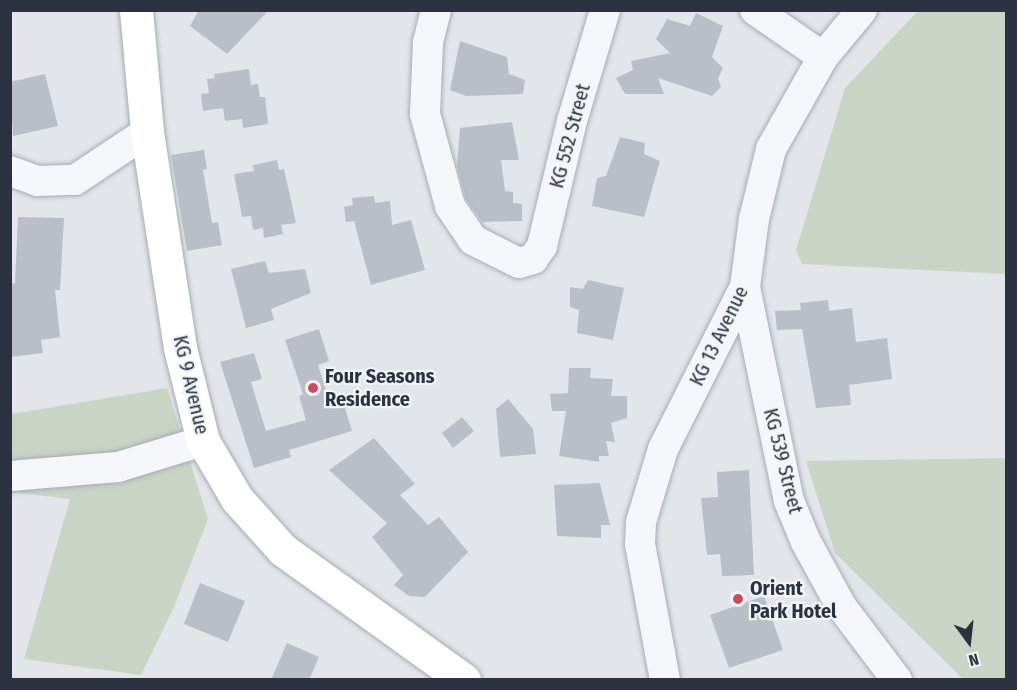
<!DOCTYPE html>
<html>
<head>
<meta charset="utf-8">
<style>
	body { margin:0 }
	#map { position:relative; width:1017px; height:690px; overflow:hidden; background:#e2e5ea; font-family:"Fira Sans Condensed",sans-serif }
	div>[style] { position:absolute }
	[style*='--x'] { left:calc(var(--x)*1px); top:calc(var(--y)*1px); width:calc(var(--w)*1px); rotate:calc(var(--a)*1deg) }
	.green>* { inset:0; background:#c8d4c4 }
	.building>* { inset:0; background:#babfc7 }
	.roads { filter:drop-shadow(0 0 2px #a7acb4) drop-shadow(0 0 2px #a7acb4) }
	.minor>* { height:30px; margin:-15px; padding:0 15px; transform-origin:15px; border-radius:15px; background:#f5f6f9 }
	.major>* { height:33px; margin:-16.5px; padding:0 16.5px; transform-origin:16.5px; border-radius:16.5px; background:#fff }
	.dots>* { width:16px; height:16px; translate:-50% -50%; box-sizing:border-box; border:3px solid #f2f4f8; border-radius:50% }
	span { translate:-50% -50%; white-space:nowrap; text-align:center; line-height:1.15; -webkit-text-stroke:4.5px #f2f4f8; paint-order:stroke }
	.street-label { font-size:20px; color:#2b3342 }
	.poi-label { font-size:20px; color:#2b3342; font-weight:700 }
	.left { translate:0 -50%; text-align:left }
	.frame { position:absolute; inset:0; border:12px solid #2b3342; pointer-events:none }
	.north { position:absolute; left:939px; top:612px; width:60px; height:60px; -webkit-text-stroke:4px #f2f4f8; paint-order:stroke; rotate:165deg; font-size:16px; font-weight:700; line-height:24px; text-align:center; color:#2b3342 }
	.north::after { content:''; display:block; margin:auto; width:21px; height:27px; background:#2b3342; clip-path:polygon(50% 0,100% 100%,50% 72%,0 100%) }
</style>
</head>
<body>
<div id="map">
	<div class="green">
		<i style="clip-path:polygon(918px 11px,1006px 11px,1006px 274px,802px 264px,796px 250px,845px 88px)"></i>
		<i style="clip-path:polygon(167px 388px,208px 519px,174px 607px,141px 675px,24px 659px,70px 499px,11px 492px,11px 414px)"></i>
		<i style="clip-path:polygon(1006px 458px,1006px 679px,963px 679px,835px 553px,806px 461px)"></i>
	</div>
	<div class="building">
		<i style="clip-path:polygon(199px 10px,269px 10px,227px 54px,190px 26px)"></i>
		<i style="clip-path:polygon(696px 13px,723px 26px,712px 57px,723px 68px,718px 79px,721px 87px,712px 96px,658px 78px,664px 94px,625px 94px,616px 78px,633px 70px,631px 61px,670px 53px,656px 39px,667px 19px,690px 26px)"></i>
		<i style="clip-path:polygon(460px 41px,507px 57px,509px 74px,525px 80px,523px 94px,466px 96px,450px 90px)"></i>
		<i style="clip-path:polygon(249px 69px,251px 85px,258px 84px,260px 97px,265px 97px,268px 124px,243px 128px,242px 119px,225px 121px,223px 108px,203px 111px,201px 94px,209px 93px,207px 79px,215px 78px,214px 74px)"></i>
		<i style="clip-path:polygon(45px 74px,58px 126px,13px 136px,10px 82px)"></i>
		<i style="clip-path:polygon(512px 122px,519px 160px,501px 160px,505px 191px,513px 192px,513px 203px,522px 204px,522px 221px,482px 222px,466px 199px,457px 166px,460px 128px)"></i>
		<i style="clip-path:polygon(620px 137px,645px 143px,644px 154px,660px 161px,644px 217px,592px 206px,597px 178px,606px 176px)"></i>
		<i style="clip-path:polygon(204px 150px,207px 169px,203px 170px,212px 223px,218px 222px,222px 245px,187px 251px,171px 155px)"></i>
		<i style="clip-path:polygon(277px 160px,279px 170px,284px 169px,296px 223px,281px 225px,283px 234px,264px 238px,263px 228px,253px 230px,251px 216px,242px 217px,234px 174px,254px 171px,253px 165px)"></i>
		<i style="clip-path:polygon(374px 196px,375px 203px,390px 201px,392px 225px,411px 220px,425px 270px,371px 285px,354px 221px,346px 222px,344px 207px,353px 205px,352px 198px)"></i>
		<i style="clip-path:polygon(18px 217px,64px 218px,60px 290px,55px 290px,60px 337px,41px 340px,43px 353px,10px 357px,10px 284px,15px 283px)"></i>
		<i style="clip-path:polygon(265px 261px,269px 273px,305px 269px,311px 293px,271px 309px,274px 320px,246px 328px,231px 269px)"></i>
		<i style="clip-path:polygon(588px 280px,624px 288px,613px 340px,577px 333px,579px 310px,570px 307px,570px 287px,583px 289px)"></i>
		<i style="clip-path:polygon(828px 300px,829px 311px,852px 308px,856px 342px,887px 338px,892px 379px,849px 385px,851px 405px,816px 408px,802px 329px,777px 330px,775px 311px,801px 310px,800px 303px)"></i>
		<i style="clip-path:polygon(319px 329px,329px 361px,318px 365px,331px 406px,343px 402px,352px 431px,289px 450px,291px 457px,254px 468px,220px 362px,254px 353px,262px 379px,251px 382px,266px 431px,306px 420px,299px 396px,303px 394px,285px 340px)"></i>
		<i style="clip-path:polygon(569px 368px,591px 368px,590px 378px,613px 379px,611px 396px,627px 396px,627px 418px,611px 423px,615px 442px,606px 441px,609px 456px,599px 456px,599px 462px,559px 456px,566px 411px,552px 411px,550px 394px,568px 393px)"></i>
		<i style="clip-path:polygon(508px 399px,533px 429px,536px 454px,500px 457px,496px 409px)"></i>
		<i style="clip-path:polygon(462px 417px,474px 431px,453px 448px,442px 433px)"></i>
		<i style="clip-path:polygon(374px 438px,415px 484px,400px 495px,428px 525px,439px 517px,468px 552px,425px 597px,409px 596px,394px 585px,403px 575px,372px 537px,387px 523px,329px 470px)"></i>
		<i style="clip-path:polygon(749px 470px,754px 575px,722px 576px,720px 554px,707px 555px,701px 498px,718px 497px,717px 472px)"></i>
		<i style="clip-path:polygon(600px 483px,610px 525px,601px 525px,601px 538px,557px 536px,554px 485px)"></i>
		<i style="clip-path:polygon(200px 583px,245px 601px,228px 642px,184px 624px)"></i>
		<i style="clip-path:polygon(764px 596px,783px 650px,729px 668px,710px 615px)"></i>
		<i style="clip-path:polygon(287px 643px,319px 657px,309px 680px,271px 680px)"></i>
	</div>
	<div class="roads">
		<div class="minor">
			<i style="--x:436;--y:10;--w:33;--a:104"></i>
			<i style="--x:428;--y:42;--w:72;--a:92.4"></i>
			<i style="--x:425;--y:114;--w:95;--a:74.8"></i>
			<i style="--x:450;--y:206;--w:41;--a:55.9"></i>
			<i style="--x:473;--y:240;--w:51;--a:26.6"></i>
			<i style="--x:519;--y:263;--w:15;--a:-16"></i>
			<i style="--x:533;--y:259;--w:16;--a:-55"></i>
			<i style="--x:542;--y:246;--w:129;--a:-76.5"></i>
			<i style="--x:572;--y:121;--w:116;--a:-73.4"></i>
			<i style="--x:755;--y:10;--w:83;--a:34.7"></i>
			<i style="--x:10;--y:171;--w:30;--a:20"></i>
			<i style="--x:38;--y:181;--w:37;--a:-2"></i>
			<i style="--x:75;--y:180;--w:87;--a:-33.7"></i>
			<i style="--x:745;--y:287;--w:218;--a:78.4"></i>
			<i style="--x:789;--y:501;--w:44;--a:67.5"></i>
			<i style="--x:806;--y:542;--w:73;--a:61.3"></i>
			<i style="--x:841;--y:606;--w:93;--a:52.9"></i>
			<i style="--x:10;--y:476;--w:108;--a:-4.8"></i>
			<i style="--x:118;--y:467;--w:89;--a:-17"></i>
			<i style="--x:665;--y:680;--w:138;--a:-100.4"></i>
			<i style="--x:640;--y:544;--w:22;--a:-87"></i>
			<i style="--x:641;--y:522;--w:76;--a:-73.2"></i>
			<i style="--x:663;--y:449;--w:182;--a:-63.2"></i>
			<i style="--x:745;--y:287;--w:69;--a:-82.5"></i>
			<i style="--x:754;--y:219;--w:72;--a:-76.3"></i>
			<i style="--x:771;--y:149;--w:106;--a:-60.5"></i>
			<i style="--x:823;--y:57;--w:61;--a:-50.3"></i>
		</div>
		<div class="major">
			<i style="--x:136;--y:10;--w:122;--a:84.8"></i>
			<i style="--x:147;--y:132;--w:219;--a:81.3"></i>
			<i style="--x:180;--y:348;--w:96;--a:76.1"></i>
			<i style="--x:203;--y:441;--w:67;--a:59.6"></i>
			<i style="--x:237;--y:499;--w:69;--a:48"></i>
			<i style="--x:283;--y:550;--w:223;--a:35.7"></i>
		</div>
	</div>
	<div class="dots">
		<i style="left:313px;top:388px;background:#cb4c5e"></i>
		<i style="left:738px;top:599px;background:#cb4c5e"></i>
	</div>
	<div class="street-label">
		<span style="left:570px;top:136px;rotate:-75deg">KG 552 Street</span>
		<span style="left:719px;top:336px;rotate:-64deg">KG 13 Avenue</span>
		<span style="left:191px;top:385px;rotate:77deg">KG 9 Avenue</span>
		<span style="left:783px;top:461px;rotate:76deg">KG 539 Street</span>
	</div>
	<div class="poi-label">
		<span class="left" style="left:325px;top:388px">Four Seasons<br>Residence</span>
		<span class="left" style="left:750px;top:600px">Orient<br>Park Hotel</span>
	</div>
	<div class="frame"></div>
	<div class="north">N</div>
</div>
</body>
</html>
